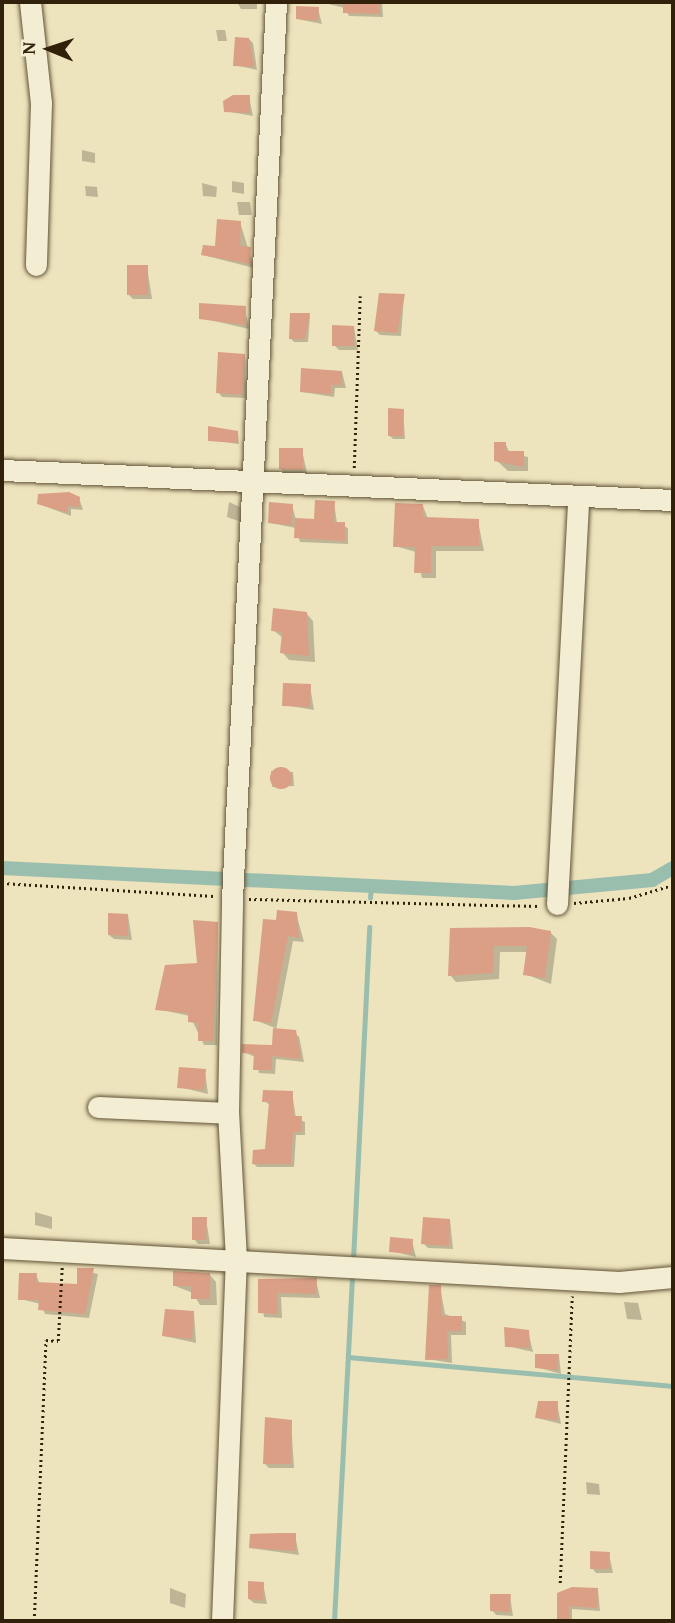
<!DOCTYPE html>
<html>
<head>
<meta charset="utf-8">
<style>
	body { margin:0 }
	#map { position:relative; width:675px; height:1623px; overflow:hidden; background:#ede3bc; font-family:"Gentium Book Plus",serif }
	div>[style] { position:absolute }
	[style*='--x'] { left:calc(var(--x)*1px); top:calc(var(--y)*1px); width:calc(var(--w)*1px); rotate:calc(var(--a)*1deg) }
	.shadow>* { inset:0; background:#0003 }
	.stream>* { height:4.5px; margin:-2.25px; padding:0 2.25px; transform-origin:2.25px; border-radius:2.25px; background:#99beae }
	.canal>* { height:14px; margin:-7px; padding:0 7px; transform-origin:7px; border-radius:7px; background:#99beae }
	.building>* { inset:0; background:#da9f85 }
	.round { border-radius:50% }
	.path>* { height:2.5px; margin-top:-1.25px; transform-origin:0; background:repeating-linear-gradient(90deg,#32210a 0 2px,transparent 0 5.5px) }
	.roads { filter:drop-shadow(0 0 2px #615236) drop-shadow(0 0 2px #615236) }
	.minor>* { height:21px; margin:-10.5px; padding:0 10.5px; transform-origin:10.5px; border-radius:10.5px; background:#f3edd3 }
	span { translate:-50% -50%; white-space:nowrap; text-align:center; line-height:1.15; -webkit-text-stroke:5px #f3edd3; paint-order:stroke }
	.frame { position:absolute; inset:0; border:4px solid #32210a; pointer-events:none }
	.north { position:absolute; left:14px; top:14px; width:70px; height:70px; -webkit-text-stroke:5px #f3edd3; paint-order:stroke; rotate:272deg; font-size:19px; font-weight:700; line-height:28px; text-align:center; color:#32210a }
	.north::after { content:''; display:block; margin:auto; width:24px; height:32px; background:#32210a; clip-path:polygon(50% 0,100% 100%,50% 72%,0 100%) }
</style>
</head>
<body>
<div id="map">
	<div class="shadow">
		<i style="clip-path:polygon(237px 2px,257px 2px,257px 9px,241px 9px)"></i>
		<i style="clip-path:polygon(320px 2px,382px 2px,383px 17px,349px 16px,345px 8px)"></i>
		<i style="clip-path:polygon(318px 9px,322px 24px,297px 19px)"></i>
		<i style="clip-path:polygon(216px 30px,225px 30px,227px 41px,218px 41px)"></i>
		<i style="clip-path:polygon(249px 39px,253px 43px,257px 70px,235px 65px)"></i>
		<i style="clip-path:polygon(249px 97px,253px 116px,225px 111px)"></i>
		<i style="clip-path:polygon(82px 150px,95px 153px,95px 163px,82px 161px)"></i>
		<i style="clip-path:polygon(232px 181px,244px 183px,244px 194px,232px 192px)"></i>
		<i style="clip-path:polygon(202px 183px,217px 187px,216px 197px,203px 196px)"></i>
		<i style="clip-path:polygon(85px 186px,97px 187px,98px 197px,86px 196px)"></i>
		<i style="clip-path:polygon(237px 202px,250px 202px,252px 215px,239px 215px)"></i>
		<i style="clip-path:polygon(240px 222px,254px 268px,203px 255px,216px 248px)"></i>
		<i style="clip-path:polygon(147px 267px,152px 299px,133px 299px,129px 295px)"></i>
		<i style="clip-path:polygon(404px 296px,401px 336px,380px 335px,376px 331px)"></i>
		<i style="clip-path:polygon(245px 308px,249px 329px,201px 318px)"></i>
		<i style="clip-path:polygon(310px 315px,308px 342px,294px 342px,290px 338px)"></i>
		<i style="clip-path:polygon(354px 327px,358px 350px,339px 350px,334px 345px)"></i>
		<i style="clip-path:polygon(245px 355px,246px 398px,222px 397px,218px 392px)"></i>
		<i style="clip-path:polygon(342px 372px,346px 388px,335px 388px,334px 397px,302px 392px)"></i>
		<i style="clip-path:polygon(403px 410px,405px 439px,393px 439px,390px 436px)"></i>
		<i style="clip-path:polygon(238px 432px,239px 444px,209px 440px)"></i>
		<i style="clip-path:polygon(505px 443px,510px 453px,528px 457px,528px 471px,508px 471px,496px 460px)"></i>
		<i style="clip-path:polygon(302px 450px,307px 473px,285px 473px,281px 469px)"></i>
		<i style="clip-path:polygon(79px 498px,83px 510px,71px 509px,71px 516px,39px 504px)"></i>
		<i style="clip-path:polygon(229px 502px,242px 508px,241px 522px,227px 517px)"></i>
		<i style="clip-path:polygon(334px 503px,337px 523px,348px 528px,348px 544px,300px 542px,296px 528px,270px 523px,292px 505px,296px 520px,315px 521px)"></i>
		<i style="clip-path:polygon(423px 506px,428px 519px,478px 521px,484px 551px,436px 551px,436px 578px,422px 578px,416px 552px,395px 546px)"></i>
		<i style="clip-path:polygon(306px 613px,313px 621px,315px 662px,289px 660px,282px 652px,283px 638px,273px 630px)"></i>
		<i style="clip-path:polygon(310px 686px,314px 710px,284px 705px)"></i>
		<i style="clip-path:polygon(271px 771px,293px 772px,294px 786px,272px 787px)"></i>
		<i style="clip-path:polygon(296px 913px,304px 942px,293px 941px,276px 1030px,299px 1036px,304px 1062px,276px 1059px,275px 1074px,259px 1073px,255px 1057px,244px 1052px,273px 1047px,275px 1028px,255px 1020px,278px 922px)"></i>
		<i style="clip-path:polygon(128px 915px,132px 940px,114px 939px,109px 935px)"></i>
		<i style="clip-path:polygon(218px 924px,217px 1045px,204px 1045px,190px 1016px,157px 1009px,199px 964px)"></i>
		<i style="clip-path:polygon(451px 930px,550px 932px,557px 939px,551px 984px,525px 974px,527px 952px,500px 952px,499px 979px,456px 982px,450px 975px)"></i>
		<i style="clip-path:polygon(205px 1071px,208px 1094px,179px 1087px)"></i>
		<i style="clip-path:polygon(292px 1093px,296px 1118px,305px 1122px,305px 1135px,296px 1135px,294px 1167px,257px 1167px,253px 1163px,266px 1151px,270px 1105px,264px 1101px)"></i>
		<i style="clip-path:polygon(35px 1212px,52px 1217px,52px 1229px,35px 1225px)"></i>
		<i style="clip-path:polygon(206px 1219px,210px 1244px,198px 1244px,194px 1239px)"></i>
		<i style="clip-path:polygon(450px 1220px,453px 1249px,428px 1248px,423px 1243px)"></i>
		<i style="clip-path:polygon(412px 1241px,416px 1257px,391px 1251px)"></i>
		<i style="clip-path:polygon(79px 1269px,98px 1274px,89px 1318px,45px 1314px,41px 1304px,20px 1299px,36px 1275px,40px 1284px,78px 1286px)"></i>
		<i style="clip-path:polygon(209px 1274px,216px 1282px,217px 1305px,200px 1305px,193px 1293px,175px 1286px)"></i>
		<i style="clip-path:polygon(259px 1280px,316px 1280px,320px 1298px,281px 1297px,282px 1318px,264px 1317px)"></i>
		<i style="clip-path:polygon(440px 1287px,445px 1314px,466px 1322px,466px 1335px,451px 1335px,452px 1363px,427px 1359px)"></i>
		<i style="clip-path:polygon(624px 1302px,638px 1303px,642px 1320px,627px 1319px)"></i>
		<i style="clip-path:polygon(194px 1313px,196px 1343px,164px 1336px)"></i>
		<i style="clip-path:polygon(528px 1331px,533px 1352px,507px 1346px)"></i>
		<i style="clip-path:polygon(559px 1356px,561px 1374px,536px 1367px)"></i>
		<i style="clip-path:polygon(557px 1403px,561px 1424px,537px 1418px)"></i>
		<i style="clip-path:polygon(291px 1422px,294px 1468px,269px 1468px,264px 1463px)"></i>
		<i style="clip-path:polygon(586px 1482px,599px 1484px,600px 1495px,587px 1494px)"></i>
		<i style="clip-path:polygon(295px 1535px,299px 1555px,251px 1548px)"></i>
		<i style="clip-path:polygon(609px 1554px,613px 1573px,596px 1573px,592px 1568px)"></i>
		<i style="clip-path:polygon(263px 1583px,267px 1604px,254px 1603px,249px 1599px)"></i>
		<i style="clip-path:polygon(170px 1588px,186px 1594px,185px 1608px,170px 1603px)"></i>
		<i style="clip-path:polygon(598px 1590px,600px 1611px,572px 1609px,572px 1621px,558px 1621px,558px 1594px)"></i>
		<i style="clip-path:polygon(510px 1596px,513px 1616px,496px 1615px,492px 1610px)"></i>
	</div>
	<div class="stream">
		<i style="--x:370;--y:898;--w:12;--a:-85"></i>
		<i style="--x:353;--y:1260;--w:333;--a:-87.2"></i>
		<i style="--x:348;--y:1357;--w:326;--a:5.1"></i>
		<i style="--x:334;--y:1621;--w:348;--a:-87"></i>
	</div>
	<div class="canal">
		<i style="--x:2;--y:868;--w:513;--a:2.8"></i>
		<i style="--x:514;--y:893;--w:139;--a:-5.4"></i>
		<i style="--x:652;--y:880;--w:24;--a:-30"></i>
	</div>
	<div class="building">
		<i style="clip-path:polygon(343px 2px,380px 2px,380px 14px,343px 13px)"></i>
		<i style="clip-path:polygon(296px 6px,319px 7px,318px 21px,296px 19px)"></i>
		<i style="clip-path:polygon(235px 37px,249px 38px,254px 67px,233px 66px)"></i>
		<i style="clip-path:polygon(233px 95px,250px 95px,250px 113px,224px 112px,223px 101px)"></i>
		<i style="clip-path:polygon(217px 219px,241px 221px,240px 246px,251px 247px,250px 264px,201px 255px,203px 245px,215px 246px)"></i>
		<i style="clip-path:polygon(127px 265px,148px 265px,148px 295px,127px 295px)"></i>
		<i style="clip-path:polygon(379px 293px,405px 294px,397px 333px,374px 331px)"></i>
		<i style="clip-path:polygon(199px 303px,246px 306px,245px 325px,199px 319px)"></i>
		<i style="clip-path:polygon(290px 313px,310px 313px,305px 339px,289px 339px)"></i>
		<i style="clip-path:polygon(332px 325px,354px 326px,354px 346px,332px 346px)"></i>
		<i style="clip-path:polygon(218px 352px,245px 354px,242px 395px,216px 393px)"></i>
		<i style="clip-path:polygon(301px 368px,342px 371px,342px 385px,331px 385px,331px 394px,300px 392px)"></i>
		<i style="clip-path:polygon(388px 408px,404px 409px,403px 436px,388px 436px)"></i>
		<i style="clip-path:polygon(208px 426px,238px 431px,238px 443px,208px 441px)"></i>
		<i style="clip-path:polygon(494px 442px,506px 442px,506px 451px,524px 451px,524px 467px,494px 461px)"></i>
		<i style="clip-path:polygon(279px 448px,303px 448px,303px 470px,279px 469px)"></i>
		<i style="clip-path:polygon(69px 492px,80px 497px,79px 507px,68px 506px,68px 513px,37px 504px,38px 494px)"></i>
		<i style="clip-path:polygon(315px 500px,335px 501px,334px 522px,345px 522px,345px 541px,294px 538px,295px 518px,314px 519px)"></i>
		<i style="clip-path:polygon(269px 502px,293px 504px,292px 525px,268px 523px)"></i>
		<i style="clip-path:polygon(395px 503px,423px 504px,423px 517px,479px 519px,479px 546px,431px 546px,431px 573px,414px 573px,415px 547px,393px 547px)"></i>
		<i style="clip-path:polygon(273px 608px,307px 612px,309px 656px,280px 653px,282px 632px,271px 631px)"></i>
		<i style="clip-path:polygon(283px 683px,311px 684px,310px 707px,282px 706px)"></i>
		<i class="round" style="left:270px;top:767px;width:22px;height:22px"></i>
		<i style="clip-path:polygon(277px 910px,297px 912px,299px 938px,288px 936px,271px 1023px,253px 1021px,263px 919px,276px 920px)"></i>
		<i style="clip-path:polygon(108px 913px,128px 914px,128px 936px,108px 935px)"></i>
		<i style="clip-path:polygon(193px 920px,218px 922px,213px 1041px,198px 1041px,198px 1023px,188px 1022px,188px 1013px,155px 1010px,165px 965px,197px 963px)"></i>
		<i style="clip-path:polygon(529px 927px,551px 931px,545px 978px,523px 975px,527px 946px,494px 946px,493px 973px,448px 976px,450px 928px)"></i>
		<i style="clip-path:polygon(273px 1028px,296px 1030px,301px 1059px,272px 1056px,272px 1070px,253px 1070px,254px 1054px,242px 1053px,242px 1044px,272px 1045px)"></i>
		<i style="clip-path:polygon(179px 1067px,206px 1069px,204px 1090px,177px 1088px)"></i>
		<i style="clip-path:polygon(263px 1090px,293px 1091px,293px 1116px,302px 1116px,301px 1132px,293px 1132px,291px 1164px,252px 1164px,253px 1150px,265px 1149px,269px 1102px,262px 1102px)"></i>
		<i style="clip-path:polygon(192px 1217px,207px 1217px,206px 1240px,192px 1240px)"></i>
		<i style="clip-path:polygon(423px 1217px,450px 1219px,449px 1246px,421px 1244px)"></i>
		<i style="clip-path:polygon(390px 1237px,413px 1239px,412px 1254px,389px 1252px)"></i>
		<i style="clip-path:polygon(77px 1268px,94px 1268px,85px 1314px,38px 1310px,39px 1300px,18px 1300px,19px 1273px,37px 1273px,36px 1282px,77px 1284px)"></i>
		<i style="clip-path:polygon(173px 1271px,210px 1273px,210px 1299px,191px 1299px,191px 1286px,173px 1286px)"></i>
		<i style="clip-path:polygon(317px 1278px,316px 1294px,277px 1293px,278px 1314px,258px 1313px,258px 1279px)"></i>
		<i style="clip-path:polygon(429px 1285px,441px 1285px,442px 1316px,462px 1316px,462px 1331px,447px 1331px,448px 1359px,425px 1360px)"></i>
		<i style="clip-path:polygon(165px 1309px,194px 1311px,192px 1339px,162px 1336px)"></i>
		<i style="clip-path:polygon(504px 1327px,529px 1330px,530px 1348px,505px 1347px)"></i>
		<i style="clip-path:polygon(535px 1354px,559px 1354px,557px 1370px,535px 1368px)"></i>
		<i style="clip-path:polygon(538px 1401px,558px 1401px,557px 1420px,535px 1418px)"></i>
		<i style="clip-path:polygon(265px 1417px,292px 1420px,291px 1464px,263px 1464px)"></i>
		<i style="clip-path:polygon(281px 1533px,296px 1533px,296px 1551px,249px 1548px,250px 1534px)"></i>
		<i style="clip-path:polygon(590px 1551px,610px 1552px,609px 1569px,590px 1569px)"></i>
		<i style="clip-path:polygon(248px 1581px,264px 1582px,263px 1600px,248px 1599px)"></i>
		<i style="clip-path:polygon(572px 1587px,598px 1588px,597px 1608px,569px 1606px,569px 1621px,557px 1621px,557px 1593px)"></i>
		<i style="clip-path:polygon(490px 1594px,511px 1594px,509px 1612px,490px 1611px)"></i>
	</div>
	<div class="path">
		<i style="--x:354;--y:468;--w:172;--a:-88"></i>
		<i style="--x:2;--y:883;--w:212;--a:3.5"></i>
		<i style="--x:249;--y:899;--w:290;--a:1.4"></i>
		<i style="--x:574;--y:903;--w:55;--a:-5.2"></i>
		<i style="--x:629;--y:898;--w:46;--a:-16.5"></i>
		<i style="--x:560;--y:1583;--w:287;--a:-87.6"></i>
		<i style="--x:34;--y:1621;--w:281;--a:-87.6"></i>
		<i style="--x:46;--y:1340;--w:12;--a:5"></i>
		<i style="--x:58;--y:1341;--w:74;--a:-86.9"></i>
	</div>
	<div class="roads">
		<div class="minor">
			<i style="--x:30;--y:2;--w:102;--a:83.8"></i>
			<i style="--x:41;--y:103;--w:162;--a:91.8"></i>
			<i style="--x:2;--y:470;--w:672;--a:2.56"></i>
			<i style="--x:557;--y:904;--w:408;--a:-87"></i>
			<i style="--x:98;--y:1107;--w:130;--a:2.6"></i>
			<i style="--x:2;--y:1248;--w:618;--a:3.15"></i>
			<i style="--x:619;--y:1282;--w:54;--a:-5.3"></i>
			<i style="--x:222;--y:1621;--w:362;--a:-87.8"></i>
			<i style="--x:236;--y:1259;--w:146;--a:-93.1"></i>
			<i style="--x:228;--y:1113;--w:214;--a:-88.9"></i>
			<i style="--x:232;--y:899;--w:898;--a:-87.19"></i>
		</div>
	</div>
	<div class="frame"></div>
	<div class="north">N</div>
</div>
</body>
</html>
